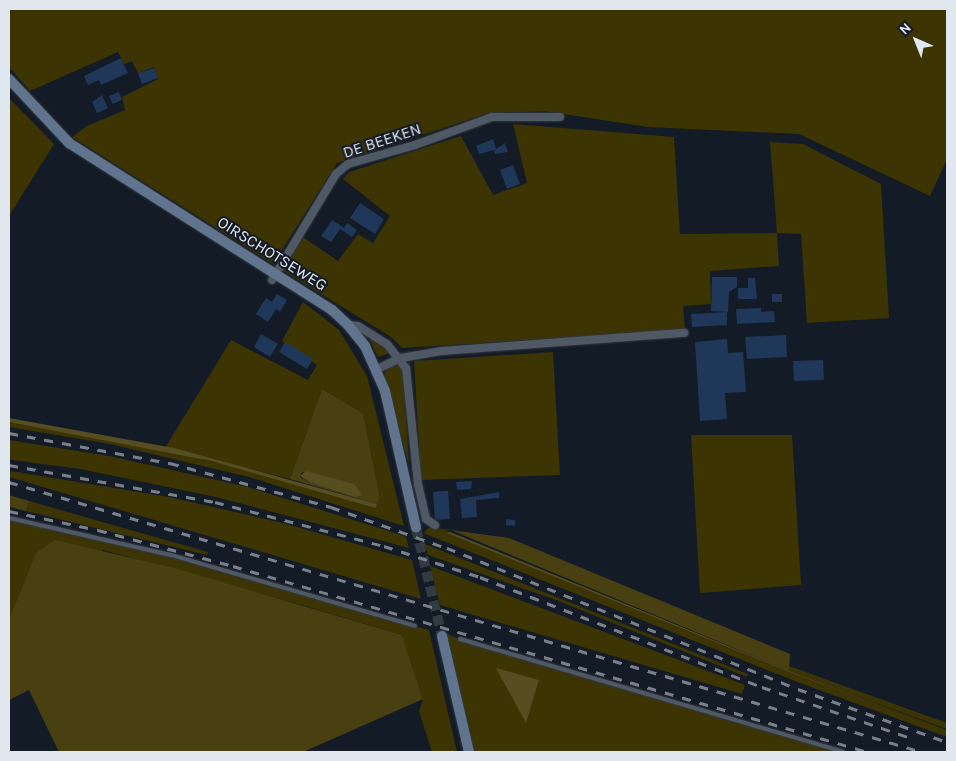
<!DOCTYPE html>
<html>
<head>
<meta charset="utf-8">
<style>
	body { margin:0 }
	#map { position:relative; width:956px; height:761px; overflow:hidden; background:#131b26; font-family:Karla,sans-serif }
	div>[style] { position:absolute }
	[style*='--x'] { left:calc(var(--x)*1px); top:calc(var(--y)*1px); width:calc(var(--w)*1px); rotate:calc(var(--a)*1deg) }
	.green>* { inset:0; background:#3c3403 }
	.forest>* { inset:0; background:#494012 }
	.water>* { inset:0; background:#564e20 }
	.building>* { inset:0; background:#1f3758 }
	.secondary-tunnel>* { height:10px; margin-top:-5px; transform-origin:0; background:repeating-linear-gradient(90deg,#323a44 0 10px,transparent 0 15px) }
	.roads { filter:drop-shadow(0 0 1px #333840) drop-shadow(0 0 1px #333840) }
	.lane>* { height:4px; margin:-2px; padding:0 2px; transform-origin:2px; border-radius:2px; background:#4f5965 }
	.street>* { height:8px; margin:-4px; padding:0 4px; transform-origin:4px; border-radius:4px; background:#4f5965 }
	.secondary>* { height:10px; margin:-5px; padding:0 5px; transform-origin:5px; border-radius:5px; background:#60748d }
	.rail>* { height:2.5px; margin-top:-1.25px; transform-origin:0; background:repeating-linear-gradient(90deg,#79808a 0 9px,transparent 0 18px) }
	span { translate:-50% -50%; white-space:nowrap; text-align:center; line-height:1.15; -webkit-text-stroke:4px #131b26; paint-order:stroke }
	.street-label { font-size:16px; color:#e1e7ef }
	.frame { position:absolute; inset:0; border:10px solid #e1e7ef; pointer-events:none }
	.north { position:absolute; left:891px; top:15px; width:50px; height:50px; -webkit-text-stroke:4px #131b26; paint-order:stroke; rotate:316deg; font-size:14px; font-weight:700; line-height:20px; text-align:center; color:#e1e7ef }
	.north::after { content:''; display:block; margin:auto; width:18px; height:22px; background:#e1e7ef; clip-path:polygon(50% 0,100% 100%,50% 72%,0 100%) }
</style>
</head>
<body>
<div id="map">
	<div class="green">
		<i style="clip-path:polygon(9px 9px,947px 9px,947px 159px,930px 196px,799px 134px,648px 127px,544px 111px,489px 113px,337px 163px,273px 264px,72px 137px,87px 126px,125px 110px,122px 97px,158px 79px,154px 67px,138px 73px,132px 61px,124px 64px,118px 52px,30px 91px,9px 67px)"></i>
		<i style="clip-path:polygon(9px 98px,54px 144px,9px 216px)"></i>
		<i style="clip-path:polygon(513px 124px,674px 137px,680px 234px,777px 233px,770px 142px,803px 144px,881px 184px,889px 318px,807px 323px,801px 234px,777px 233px,779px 266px,710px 271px,711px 304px,683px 306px,685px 330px,402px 348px,391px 337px,282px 270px,303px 237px,338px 261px,358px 234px,373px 243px,390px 216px,343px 179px,349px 172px,461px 136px,493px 195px,527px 183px)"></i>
		<i style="clip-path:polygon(303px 302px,339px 330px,367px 376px,404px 526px,249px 477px,110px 444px,9px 427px,9px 422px,165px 450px,251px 471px,376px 507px,380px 498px,363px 413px,322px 389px,290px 479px,165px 448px,231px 340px,308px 380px,317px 365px,282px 341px)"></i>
		<i style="clip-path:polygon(367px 334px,392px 352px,378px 357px)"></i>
		<i style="clip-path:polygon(553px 352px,560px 475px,421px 480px,414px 361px)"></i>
		<i style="clip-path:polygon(396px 365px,403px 368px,409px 465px,384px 375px,387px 369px)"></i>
		<i style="clip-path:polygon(691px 435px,792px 435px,801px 585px,700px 593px)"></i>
		<i style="clip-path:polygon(9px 440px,109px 456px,248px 487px,401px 535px,406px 537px,409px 548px,216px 497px,80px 469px,12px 460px,9px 459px)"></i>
		<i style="clip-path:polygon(11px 471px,169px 497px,283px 523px,412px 560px,421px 599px,9px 477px)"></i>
		<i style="clip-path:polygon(29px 501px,208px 552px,207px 555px,26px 511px)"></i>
		<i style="clip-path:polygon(9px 520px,170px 557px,429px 630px,457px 752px,432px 752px,419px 711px,423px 699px,402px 635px,305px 606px,103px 550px,9px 620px)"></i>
		<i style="clip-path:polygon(430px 527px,451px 530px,445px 531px,789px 672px,947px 730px,947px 737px,800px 683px,423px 533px)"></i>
		<i style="clip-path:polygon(425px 544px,748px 674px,747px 677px,556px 600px,428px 555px)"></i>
		<i style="clip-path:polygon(430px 566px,745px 685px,742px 694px,440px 605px)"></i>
		<i style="clip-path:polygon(evenodd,446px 633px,469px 644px,838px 752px,474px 752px,446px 633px,497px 669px,539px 680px,526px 722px,497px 669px)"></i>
		<i style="clip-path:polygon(789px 666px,947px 723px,947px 729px,789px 671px)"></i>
	</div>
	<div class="forest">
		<i style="clip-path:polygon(evenodd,322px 389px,363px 413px,380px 498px,377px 504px,290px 479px,322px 389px,302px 472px,355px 497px,311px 483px,300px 477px,302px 472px)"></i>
		<i style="clip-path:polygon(9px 495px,29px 501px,26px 511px,9px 507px)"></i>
		<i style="clip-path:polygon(451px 530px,509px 538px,790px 654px,789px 671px)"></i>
		<i style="clip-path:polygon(55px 540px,174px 568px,402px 635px,423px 699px,303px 752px,59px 752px,29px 690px,9px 700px,9px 620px,36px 553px)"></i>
	</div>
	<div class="water">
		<i style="clip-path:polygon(9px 418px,174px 448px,377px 504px,376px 508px,372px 507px,211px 461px,9px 422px)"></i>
		<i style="clip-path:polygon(306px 471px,354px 484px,362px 495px,355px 497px,311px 483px,300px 476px)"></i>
		<i style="clip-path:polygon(445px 532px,450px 532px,789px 671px,947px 730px,789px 672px)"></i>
		<i style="clip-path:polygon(496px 668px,539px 680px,526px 723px)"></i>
	</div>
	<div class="building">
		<i style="clip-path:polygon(121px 58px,128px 73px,101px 85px,99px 80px,88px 85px,84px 76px)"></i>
		<i style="clip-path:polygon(154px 68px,158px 78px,142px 84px,138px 73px)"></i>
		<i style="clip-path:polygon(119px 92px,122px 100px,113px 104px,109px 96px)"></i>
		<i style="clip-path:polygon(102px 95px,108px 108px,97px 113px,92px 102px)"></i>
		<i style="clip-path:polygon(493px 139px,496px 149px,505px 143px,508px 152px,495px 154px,494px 150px,479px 154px,476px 146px)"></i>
		<i style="clip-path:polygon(513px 165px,520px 184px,507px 189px,500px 170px)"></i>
		<i style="clip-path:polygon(360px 203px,384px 219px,375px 234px,350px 218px)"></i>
		<i style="clip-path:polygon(332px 220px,344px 228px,347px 223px,357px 230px,352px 237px,340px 229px,331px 242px,321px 236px)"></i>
		<i style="clip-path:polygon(712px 277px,737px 277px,737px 287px,729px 292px,728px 312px,711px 311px)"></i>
		<i style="clip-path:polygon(748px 278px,755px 278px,757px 299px,738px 299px,738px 288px,748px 288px)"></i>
		<i style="clip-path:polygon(277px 294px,287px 300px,280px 312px,276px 309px,268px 322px,256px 314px,266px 298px,272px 302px)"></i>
		<i style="clip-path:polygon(772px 294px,782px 294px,782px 302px,772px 302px)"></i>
		<i style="clip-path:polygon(761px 308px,761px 312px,774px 311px,775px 322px,737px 324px,736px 309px)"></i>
		<i style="clip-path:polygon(727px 312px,727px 325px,692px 327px,691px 314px)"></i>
		<i style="clip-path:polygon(261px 334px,278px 344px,270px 357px,254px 347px)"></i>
		<i style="clip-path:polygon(786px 335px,787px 357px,747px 359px,745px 337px)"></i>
		<i style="clip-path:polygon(727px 339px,728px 353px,743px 352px,746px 392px,725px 393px,727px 419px,700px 421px,695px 342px)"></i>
		<i style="clip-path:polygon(285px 342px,313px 359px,307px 369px,279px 352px)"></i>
		<i style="clip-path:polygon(823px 360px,824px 380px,794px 381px,793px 361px)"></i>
		<i style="clip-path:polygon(472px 481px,471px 489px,457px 490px,456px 482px)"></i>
		<i style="clip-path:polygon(444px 491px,448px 491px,450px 519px,435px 520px,433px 492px)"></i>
		<i style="clip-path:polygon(499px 492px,499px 498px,476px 500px,477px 517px,462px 518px,460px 499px)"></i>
		<i style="clip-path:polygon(506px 519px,515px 520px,515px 526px,506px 525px)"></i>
	</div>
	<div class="secondary-tunnel">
		<i style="--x:416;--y:528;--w:111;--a:76.5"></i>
	</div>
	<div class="roads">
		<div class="lane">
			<i style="--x:9;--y:518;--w:166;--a:12.9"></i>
			<i style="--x:171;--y:555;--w:254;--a:16.2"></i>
			<i style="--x:460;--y:639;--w:399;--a:16.4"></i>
		</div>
		<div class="street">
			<i style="--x:272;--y:280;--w:124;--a:-58.9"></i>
			<i style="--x:336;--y:174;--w:16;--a:-40"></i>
			<i style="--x:348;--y:164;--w:70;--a:-15.8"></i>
			<i style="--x:415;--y:145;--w:82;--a:-20"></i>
			<i style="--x:492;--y:117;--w:68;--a:0"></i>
			<i style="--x:348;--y:325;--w:10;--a:6"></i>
			<i style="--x:358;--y:326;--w:34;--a:32"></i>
			<i style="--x:387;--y:344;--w:31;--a:52"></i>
			<i style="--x:406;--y:368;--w:117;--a:84.1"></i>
			<i style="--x:418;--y:484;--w:36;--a:77"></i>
			<i style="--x:426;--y:519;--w:11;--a:34"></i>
			<i style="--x:377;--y:369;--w:26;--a:-25"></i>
			<i style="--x:401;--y:358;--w:42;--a:-9.7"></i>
			<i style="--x:442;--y:351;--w:243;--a:-4.3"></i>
		</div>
		<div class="secondary">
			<i style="--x:9;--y:79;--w:88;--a:46.8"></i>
			<i style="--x:69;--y:143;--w:312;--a:32.4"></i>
			<i style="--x:332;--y:310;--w:22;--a:43"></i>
			<i style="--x:348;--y:325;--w:27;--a:51"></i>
			<i style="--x:365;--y:346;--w:49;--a:66"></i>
			<i style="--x:385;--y:391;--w:140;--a:77.2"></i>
			<i style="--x:442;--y:636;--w:119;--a:76.9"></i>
		</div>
	</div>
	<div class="rail">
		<i style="--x:9;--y:433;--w:164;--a:10.6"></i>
		<i style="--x:170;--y:463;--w:167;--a:15.3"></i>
		<i style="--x:331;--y:507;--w:123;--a:19.5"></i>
		<i style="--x:447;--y:548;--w:378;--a:21.9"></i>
		<i style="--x:798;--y:689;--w:158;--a:19.6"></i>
		<i style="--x:9;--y:465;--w:209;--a:10.2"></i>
		<i style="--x:215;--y:502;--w:175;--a:14.6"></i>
		<i style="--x:384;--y:546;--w:101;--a:17.9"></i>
		<i style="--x:480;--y:577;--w:303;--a:21.3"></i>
		<i style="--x:762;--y:687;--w:157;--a:18.9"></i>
		<i style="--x:9;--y:482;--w:952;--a:16.47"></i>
		<i style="--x:9;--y:511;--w:91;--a:12.1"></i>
		<i style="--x:98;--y:530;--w:140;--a:14.9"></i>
		<i style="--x:233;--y:566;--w:662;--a:16.33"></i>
	</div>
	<div class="street-label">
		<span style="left:382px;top:141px;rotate:-18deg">DE BEEKEN</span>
		<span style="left:272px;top:254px;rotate:32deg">OIRSCHOTSEWEG</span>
	</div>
	<div class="frame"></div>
	<div class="north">N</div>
</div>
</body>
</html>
